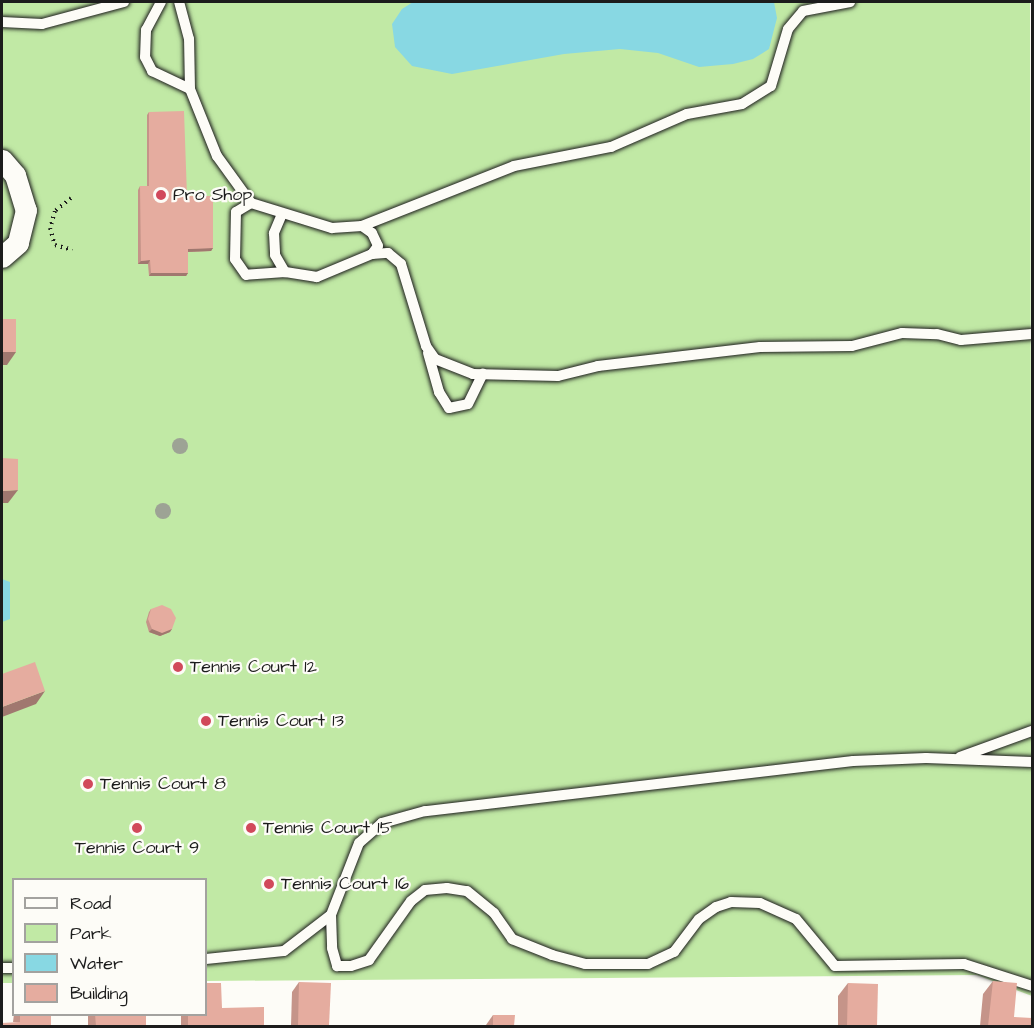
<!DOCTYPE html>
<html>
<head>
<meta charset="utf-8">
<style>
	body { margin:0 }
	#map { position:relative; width:1034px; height:1028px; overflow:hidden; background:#fdfcf7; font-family:"Architects Daughter",sans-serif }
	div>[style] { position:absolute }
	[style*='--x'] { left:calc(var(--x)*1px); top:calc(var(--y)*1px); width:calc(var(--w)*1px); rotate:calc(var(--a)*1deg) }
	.green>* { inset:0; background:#c1e9a5 }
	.water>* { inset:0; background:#88d8e3 }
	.path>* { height:4px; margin-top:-2px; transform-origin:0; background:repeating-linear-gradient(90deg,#1c1c1c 0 1.5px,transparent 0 6px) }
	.roads { filter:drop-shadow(0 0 2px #1c1c1c) drop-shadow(0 0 2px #1c1c1c) }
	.lane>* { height:10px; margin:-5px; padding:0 5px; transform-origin:5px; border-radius:5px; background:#fdfcf7 }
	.street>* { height:21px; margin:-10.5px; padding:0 10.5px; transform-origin:10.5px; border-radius:10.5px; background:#fdfcf7 }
	.trees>* { width:16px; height:16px; margin:-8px; border-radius:50%; background:#9da395 }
	.wall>* { inset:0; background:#c59489 }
	.shaded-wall>* { inset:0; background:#a0786f }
	.building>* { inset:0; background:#e5ac9f }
	.dots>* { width:16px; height:16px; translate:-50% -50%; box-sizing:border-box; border:3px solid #fdfcf7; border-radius:50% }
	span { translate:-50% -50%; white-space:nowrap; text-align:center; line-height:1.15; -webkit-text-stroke:4.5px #fdfcf7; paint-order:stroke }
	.poi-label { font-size:18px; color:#1c1c1c }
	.left { translate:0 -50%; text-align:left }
	.frame { position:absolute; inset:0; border:3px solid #1c1c1c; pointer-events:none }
	.legend { position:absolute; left:12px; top:878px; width:195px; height:138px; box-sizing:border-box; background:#fdfcf7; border:2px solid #a3a29f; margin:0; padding:8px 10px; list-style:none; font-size:18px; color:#1c1c1c }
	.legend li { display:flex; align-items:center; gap:12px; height:30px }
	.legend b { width:30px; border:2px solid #a3a29f }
</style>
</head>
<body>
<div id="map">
	<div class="green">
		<i style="clip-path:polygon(2px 2px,1030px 2px,1032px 996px,977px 975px,206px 981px,206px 880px,14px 880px,13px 983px,2px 983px)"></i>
	</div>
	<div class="water">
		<i style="clip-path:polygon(413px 2px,774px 2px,777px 18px,769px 49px,753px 59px,733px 64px,699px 67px,658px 53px,620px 49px,564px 54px,452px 74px,412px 66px,395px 47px,392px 24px,402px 9px)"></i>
		<i style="clip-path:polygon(2px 579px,10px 582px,10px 619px,2px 622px)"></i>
	</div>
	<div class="path">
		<i style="--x:71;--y:198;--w:21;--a:141"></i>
		<i style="--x:55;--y:211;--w:18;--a:106"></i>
		<i style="--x:50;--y:228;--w:18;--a:74"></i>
		<i style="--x:55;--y:245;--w:18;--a:16"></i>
	</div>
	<div class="roads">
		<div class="lane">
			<i style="--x:161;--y:2;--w:32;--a:118"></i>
			<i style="--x:146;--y:30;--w:27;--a:92"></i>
			<i style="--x:145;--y:57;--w:16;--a:63"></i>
			<i style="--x:152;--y:71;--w:42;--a:25.3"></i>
			<i style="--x:190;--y:89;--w:50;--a:-91.1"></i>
			<i style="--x:189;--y:39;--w:38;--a:-105"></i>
			<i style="--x:2;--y:22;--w:40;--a:2.9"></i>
			<i style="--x:42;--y:24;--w:85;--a:-15"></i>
			<i style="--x:190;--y:89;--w:72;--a:68.1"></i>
			<i style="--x:217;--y:156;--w:58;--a:54.1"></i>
			<i style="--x:282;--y:214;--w:21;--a:113"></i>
			<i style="--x:274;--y:233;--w:22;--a:87"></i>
			<i style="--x:275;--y:255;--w:20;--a:60"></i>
			<i style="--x:362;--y:226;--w:12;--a:35"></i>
			<i style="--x:372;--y:233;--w:14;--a:65"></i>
			<i style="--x:378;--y:246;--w:10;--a:127"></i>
			<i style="--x:372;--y:254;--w:16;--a:-4"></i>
			<i style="--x:388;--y:253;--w:17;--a:40"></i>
			<i style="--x:401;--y:264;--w:86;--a:73"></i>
			<i style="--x:426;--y:346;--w:16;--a:55"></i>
			<i style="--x:435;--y:359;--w:41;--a:21.5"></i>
			<i style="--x:473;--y:374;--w:85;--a:1.3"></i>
			<i style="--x:558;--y:376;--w:41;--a:-14"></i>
			<i style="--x:598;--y:366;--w:163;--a:-6.7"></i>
			<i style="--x:760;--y:347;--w:92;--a:-0.6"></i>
			<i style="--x:852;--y:346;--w:52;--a:-14.6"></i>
			<i style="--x:902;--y:333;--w:35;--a:2"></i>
			<i style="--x:937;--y:334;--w:25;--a:14"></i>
			<i style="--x:961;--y:340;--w:71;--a:-4.8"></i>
			<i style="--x:372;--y:254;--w:60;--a:157.3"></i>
			<i style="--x:317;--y:277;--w:32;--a:-171"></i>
			<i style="--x:285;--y:272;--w:39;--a:176"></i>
			<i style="--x:246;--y:275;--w:19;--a:-125"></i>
			<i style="--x:235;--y:259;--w:47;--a:-88.8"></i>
			<i style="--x:236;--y:212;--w:17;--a:-31"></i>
			<i style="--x:251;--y:203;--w:85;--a:17.2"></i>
			<i style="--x:332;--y:228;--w:30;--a:-4"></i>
			<i style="--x:362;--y:226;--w:163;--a:-21.5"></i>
			<i style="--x:514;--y:166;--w:99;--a:-11.1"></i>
			<i style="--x:611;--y:147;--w:83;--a:-23.5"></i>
			<i style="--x:687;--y:114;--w:56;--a:-10.3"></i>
			<i style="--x:742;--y:104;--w:34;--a:-32"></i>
			<i style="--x:771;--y:86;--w:59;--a:-73.4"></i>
			<i style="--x:788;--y:29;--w:23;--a:-50"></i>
			<i style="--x:803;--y:11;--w:48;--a:-10.8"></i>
			<i style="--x:428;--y:353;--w:41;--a:74.2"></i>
			<i style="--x:439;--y:392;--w:19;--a:58"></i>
			<i style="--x:449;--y:408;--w:19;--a:-12"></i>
			<i style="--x:468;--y:404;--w:34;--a:-64"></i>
			<i style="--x:960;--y:757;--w:77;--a:-19.9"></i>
			<i style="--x:1032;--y:762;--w:106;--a:-177.8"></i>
			<i style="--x:926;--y:758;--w:73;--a:177.6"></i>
			<i style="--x:853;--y:761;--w:431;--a:173.3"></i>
			<i style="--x:425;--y:811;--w:45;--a:164.4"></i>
			<i style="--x:382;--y:823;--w:30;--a:139"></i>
			<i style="--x:359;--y:843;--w:77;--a:111.3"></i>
			<i style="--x:331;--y:915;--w:33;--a:88"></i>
			<i style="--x:332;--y:948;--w:19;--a:74"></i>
			<i style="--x:337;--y:966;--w:14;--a:0"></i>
			<i style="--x:351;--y:966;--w:19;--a:-18"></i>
			<i style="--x:369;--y:960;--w:72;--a:-54.6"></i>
			<i style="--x:411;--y:901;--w:18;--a:-38"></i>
			<i style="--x:425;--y:890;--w:22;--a:-5"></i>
			<i style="--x:447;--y:888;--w:20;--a:9"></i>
			<i style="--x:467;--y:891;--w:35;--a:39"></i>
			<i style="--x:494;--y:913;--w:32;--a:55"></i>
			<i style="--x:512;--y:939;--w:43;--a:21.8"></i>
			<i style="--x:552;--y:955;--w:34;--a:15"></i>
			<i style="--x:585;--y:964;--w:63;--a:0"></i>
			<i style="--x:648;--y:964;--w:29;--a:-25"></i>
			<i style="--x:674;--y:952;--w:41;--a:-52.9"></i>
			<i style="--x:699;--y:919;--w:21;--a:-35"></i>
			<i style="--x:716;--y:907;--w:16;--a:-18"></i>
			<i style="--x:731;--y:902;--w:29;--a:2"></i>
			<i style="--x:760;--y:903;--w:39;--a:24"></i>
			<i style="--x:796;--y:919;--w:61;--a:50.3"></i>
			<i style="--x:835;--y:966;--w:129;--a:-0.9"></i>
			<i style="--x:964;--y:964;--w:71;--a:17.9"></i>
			<i style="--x:206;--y:959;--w:78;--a:-5.9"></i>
			<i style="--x:284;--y:951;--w:59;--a:-37.5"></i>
			<i style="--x:2;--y:968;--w:12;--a:0"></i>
		</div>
		<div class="street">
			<i style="--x:2;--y:160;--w:20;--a:49"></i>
			<i style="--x:15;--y:175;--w:37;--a:73"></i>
			<i style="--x:26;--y:210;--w:34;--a:104"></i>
			<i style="--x:18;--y:243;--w:21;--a:139"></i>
		</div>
	</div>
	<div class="trees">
		<i style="left:180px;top:446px"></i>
		<i style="left:163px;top:511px"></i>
	</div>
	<div class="wall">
		<i style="clip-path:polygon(149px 112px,187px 196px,213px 248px,211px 251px,188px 252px,188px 273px,186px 276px,149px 276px,148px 264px,138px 264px,138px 190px,140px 186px,147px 186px,147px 115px)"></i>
		<i style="clip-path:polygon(151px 609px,170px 632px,160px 636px,149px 632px,146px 622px,149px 612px)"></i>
		<i style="clip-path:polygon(993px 981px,1014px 1017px,1032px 1026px,980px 1026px,983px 994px)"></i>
		<i style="clip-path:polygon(299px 982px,329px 1026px,291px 1026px,292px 992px)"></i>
		<i style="clip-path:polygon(848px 983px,877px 1026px,838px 1026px,838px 996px)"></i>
		<i style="clip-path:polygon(222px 1008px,264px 1026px,181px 1026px,181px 1014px,206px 1014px)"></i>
		<i style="clip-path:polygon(14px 1014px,67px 1014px,67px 1015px,51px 1015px,51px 1026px,13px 1022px)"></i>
		<i style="clip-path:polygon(89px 1014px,146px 1014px,146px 1026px,88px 1026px,88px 1016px)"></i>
		<i style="clip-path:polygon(493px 1015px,514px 1026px,486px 1026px,486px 1025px)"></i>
	</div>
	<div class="shaded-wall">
		<i style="clip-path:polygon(213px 248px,211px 251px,185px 252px,188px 249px)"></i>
		<i style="clip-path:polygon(150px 260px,148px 264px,138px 264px,141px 261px)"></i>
		<i style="clip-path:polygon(151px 273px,188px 273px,186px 276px,149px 276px)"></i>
		<i style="clip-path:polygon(2px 352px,16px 352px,7px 365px,2px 365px)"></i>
		<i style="clip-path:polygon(18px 490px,8px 503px,2px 503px,2px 491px)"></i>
		<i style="clip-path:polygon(152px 629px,172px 629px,170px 632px,160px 636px,149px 632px)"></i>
		<i style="clip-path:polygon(45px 691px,36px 704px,2px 717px,2px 707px)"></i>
		<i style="clip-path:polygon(45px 1014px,67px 1014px,67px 1015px,44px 1015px)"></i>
	</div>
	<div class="building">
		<i style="clip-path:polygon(184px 111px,187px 196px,213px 196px,213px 248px,188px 249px,188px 273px,151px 273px,150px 260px,141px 261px,140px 186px,149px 186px,149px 112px)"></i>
		<i style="clip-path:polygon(2px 319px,16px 319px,16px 352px,2px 352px)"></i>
		<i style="clip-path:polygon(2px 396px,2px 458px,18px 459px,18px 490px,2px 491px)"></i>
		<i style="clip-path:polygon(162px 605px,171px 609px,176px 618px,172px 629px,162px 633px,152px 629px,148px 619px,151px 609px)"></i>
		<i style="clip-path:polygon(35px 662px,45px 691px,2px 707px,2px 674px)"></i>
		<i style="clip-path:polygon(993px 981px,1017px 983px,1014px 1017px,1032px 1018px,1032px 1026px,988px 1026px)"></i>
		<i style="clip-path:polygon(299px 982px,331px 983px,329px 1026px,298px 1026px)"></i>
		<i style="clip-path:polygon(206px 983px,221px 983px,222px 1008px,264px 1007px,264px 1026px,188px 1026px,188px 1014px,206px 1014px)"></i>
		<i style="clip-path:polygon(848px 983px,878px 984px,877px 1026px,847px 1026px)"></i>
		<i style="clip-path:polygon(20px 1014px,51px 1014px,51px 1026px,2px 1026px,2px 1023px,20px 1022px)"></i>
		<i style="clip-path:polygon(95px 1014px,146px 1014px,146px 1026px,96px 1026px)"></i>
		<i style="clip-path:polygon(493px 1015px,515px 1015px,514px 1026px,493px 1026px)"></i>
	</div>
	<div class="dots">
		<i style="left:161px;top:195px;background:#d1495b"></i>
		<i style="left:178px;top:667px;background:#d1495b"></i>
		<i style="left:206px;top:721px;background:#d1495b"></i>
		<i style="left:88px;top:784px;background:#d1495b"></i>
		<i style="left:137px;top:828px;background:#d1495b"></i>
		<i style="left:251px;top:828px;background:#d1495b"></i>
		<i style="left:269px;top:884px;background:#d1495b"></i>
	</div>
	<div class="poi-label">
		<span class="left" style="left:173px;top:195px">Pro Shop</span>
		<span class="left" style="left:190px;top:667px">Tennis Court 12</span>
		<span class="left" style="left:218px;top:721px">Tennis Court 13</span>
		<span class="left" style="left:100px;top:784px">Tennis Court 8</span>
		<span class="left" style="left:263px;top:828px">Tennis Court 15</span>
		<span style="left:137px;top:848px">Tennis Court 9</span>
		<span class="left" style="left:281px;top:884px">Tennis Court 16</span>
	</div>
	<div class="frame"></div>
	<ul class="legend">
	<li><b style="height:8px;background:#fdfcf7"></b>Road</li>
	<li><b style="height:16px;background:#c1e9a5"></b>Park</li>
	<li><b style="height:16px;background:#88d8e3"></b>Water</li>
	<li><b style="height:16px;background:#e5ac9f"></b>Building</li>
	</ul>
</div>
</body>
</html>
